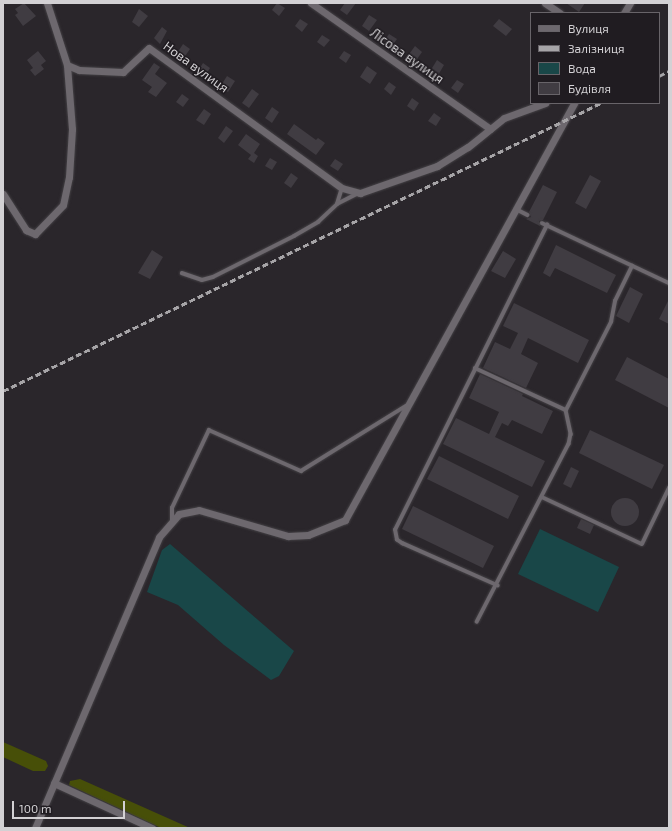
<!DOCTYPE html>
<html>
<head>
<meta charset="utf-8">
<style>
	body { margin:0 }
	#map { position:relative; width:672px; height:831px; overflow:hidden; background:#2a262b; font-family:"Exo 2",sans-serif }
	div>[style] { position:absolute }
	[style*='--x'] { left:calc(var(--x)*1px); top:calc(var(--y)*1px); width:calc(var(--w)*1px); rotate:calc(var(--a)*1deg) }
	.green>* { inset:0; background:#474f08 }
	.water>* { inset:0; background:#194748 }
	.building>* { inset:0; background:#403c42 }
	.round { border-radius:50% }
	.roads { filter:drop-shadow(0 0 1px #444145) drop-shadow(0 0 1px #444145) }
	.lane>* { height:3.5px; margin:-1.75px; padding:0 1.75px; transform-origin:1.75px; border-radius:1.75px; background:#6d686e }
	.street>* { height:7px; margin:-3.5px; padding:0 3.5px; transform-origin:3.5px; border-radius:3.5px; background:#6d686e }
	.rail>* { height:2.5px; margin-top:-1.25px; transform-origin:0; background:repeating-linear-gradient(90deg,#a6a4a7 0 6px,transparent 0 9px) }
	span { translate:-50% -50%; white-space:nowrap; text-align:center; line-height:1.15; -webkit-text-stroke:3px #201c21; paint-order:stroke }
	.street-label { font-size:13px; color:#d3d1d4 }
	.frame { position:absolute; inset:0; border:4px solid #d3d1d4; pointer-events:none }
	.legend { position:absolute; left:530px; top:12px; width:130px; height:92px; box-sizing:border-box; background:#201c21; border:1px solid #686469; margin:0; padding:5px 7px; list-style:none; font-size:12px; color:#d3d1d4 }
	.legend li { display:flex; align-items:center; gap:8px; height:20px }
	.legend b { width:20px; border:1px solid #686469 }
	.scale { position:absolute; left:12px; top:801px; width:113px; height:18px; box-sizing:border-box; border:2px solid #d3d1d4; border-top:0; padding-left:5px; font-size:12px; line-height:14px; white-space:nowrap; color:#d3d1d4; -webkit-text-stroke:3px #201c21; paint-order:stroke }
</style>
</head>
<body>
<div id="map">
	<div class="green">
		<i style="clip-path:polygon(3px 742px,46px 761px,48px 766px,45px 771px,33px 771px,3px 757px)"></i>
		<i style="clip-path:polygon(80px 779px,190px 828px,161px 828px,69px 785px,70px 781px)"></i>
	</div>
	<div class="water">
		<i style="clip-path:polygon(540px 529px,619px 567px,598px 612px,518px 574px)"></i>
		<i style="clip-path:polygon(170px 544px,294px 651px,279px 676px,271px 680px,224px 645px,178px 605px,147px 592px,162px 550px)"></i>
	</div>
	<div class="building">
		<i style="clip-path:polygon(24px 3px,36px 16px,23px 26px,15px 15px,18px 13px,15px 9px)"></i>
		<i style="clip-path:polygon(277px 3px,285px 8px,279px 16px,272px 10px)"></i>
		<i style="clip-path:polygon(345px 3px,356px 3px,347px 15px,340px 10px)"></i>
		<i style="clip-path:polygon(566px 3px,585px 3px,579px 12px)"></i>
		<i style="clip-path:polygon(139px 9px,148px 16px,139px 27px,132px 22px)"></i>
		<i style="clip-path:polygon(369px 15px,377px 20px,369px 31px,362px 26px)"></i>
		<i style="clip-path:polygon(300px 19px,308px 24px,302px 32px,295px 26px)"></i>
		<i style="clip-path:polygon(499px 19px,512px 29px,506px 36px,493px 26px)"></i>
		<i style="clip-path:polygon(162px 27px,167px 31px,160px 44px,154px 38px)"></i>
		<i style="clip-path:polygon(389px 34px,397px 39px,392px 46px,384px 41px)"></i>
		<i style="clip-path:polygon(322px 35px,330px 40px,324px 47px,317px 42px)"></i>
		<i style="clip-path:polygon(183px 44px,190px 49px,183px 59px,176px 55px)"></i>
		<i style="clip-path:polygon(415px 46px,422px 52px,415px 62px,407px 57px)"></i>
		<i style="clip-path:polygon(38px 51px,46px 61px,41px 65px,44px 69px,35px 76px,30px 70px,33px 68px,27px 60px)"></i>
		<i style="clip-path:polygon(344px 51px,351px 55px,346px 63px,339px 58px)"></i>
		<i style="clip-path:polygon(437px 60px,444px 65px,437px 77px,429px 73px)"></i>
		<i style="clip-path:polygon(154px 63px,160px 67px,155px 74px,167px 83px,156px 97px,148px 92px,152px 87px,142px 80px)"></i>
		<i style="clip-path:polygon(203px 63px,210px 68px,205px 76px,198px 71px)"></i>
		<i style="clip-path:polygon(367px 66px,377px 73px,370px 84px,360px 77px)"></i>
		<i style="clip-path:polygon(227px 76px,235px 81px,228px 92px,220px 87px)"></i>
		<i style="clip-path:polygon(457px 80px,464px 84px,458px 93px,451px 88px)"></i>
		<i style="clip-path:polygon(389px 82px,396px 87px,391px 95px,384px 89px)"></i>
		<i style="clip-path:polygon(252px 89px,259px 94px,249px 108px,242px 103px)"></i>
		<i style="clip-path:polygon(182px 94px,189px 99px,183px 107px,176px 102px)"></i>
		<i style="clip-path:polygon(412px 98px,419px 103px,414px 111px,407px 106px)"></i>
		<i style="clip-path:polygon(272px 107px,279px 112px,272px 123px,265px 118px)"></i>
		<i style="clip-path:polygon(204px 109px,211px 114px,204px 125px,196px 120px)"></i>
		<i style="clip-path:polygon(434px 113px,441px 118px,436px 126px,428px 121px)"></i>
		<i style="clip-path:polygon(294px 124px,316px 140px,318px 138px,325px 143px,316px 155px,287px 134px)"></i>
		<i style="clip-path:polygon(226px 126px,233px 131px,224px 143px,218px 138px)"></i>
		<i style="clip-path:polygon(246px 134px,260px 144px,254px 153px,258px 156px,254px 163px,248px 159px,251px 155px,238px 145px)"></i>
		<i style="clip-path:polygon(270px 158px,277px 162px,272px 170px,265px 166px)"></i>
		<i style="clip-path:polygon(335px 159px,343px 164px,338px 171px,330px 166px)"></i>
		<i style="clip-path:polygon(291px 173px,298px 178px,291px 188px,284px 183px)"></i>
		<i style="clip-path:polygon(590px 175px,601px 181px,586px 209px,575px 203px)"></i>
		<i style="clip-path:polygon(543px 185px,557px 192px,543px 220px,539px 221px,540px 226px,526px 219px,531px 217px,529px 212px)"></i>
		<i style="clip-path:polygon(556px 245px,616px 275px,607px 293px,555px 268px,550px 277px,543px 273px)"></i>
		<i style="clip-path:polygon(152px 250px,163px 257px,150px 279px,138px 273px)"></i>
		<i style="clip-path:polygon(503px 251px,516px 259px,505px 278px,491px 271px)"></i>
		<i style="clip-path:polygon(630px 287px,643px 294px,629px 323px,616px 316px)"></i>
		<i style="clip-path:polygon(669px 299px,669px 324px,659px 319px)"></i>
		<i style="clip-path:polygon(514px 303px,589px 340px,578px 363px,528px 338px,521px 354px,538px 363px,526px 388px,483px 368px,495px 342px,510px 349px,518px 333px,503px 326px)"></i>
		<i style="clip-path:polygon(627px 357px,669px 379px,669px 408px,615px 380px)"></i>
		<i style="clip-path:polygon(480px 374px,523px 394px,522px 396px,553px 411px,542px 434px,512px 420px,508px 426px,502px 423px,495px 437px,545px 461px,532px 487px,443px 444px,456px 418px,489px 434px,499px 412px,469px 398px)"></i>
		<i style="clip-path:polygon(590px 430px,664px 465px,652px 489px,579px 453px)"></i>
		<i style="clip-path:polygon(439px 456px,519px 496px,508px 519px,427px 479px)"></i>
		<i style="clip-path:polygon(571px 467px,579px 471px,571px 488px,563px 484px)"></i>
		<i class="round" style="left:611px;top:498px;width:28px;height:28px"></i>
		<i style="clip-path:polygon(413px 506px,494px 546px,483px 568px,402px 529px)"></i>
		<i style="clip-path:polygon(581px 519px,594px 525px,590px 534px,577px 528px)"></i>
	</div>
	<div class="roads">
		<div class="lane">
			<i style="--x:337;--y:204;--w:17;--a:-73"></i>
			<i style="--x:516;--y:209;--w:13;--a:27"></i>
			<i style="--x:542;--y:223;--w:140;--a:25.3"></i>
			<i style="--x:182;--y:273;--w:21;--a:19"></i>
			<i style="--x:202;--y:280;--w:11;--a:-15"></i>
			<i style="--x:213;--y:277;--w:91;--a:-26.8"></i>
			<i style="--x:294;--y:236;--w:28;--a:-30"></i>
			<i style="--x:318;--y:222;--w:26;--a:-43"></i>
			<i style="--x:337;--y:204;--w:25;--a:-27"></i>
			<i style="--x:475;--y:368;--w:100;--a:24.8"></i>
			<i style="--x:566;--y:410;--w:25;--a:78"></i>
			<i style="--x:571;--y:434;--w:10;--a:101"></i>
			<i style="--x:569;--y:444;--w:200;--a:117.3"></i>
			<i style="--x:566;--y:410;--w:99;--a:-62.9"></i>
			<i style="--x:611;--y:322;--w:21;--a:-79"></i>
			<i style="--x:615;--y:301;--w:39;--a:-64"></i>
			<i style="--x:542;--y:497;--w:110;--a:25.2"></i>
			<i style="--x:642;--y:544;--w:62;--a:-64.3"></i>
			<i style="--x:172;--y:522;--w:14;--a:-90"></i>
			<i style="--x:172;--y:508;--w:86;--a:-64.6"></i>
			<i style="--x:209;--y:430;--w:101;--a:24"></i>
			<i style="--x:301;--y:471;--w:123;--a:-31.8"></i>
			<i style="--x:498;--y:586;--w:104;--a:-156.1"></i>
			<i style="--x:403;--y:544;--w:7;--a:-146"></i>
			<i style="--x:397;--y:540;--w:10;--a:-101"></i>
			<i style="--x:395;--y:530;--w:341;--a:-63.5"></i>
		</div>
		<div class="street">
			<i style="--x:47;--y:3;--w:65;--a:72.1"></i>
			<i style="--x:67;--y:65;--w:13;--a:23"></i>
			<i style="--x:79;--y:70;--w:44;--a:2.6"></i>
			<i style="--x:123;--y:72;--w:35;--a:-43"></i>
			<i style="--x:149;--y:48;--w:238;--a:36"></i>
			<i style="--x:342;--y:188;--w:19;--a:16"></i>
			<i style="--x:360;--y:193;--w:82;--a:-19.3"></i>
			<i style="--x:437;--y:166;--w:36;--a:-32"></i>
			<i style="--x:468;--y:147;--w:46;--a:-38.9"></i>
			<i style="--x:504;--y:118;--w:44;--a:-20.1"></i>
			<i style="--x:311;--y:3;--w:219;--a:35.1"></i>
			<i style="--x:545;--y:3;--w:18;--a:34"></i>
			<i style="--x:624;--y:13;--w:12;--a:-59"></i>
			<i style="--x:3;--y:194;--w:43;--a:57.4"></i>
			<i style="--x:26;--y:230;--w:10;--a:24"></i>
			<i style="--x:35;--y:234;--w:40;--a:-46"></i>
			<i style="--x:63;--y:205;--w:29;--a:-78"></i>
			<i style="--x:69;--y:177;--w:48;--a:-86.4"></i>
			<i style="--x:72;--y:129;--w:64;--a:-94.5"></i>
			<i style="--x:54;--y:783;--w:108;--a:24.7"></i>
			<i style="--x:35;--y:828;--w:316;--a:-66.9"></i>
			<i style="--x:159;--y:537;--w:30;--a:-49"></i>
			<i style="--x:179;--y:514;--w:20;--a:-11"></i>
			<i style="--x:199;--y:510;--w:93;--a:16.3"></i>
			<i style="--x:288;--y:536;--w:20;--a:-3"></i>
			<i style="--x:308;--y:535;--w:40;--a:-22"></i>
			<i style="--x:345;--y:520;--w:476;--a:-61.2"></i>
		</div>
	</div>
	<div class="rail">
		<i style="--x:659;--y:76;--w:11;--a:-27"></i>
		<i style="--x:3;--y:391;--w:664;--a:-25.72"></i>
	</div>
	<div class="street-label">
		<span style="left:407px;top:56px;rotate:35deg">Лісова вулиця</span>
		<span style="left:196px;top:67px;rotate:36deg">Нова вулиця</span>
	</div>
	<div class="frame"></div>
	<ul class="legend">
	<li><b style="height:5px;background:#6d686e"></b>Вулиця</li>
	<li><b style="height:5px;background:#a6a4a7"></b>Залізниця</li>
	<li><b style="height:11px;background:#194748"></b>Вода</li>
	<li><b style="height:11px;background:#403c42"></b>Будівля</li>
	</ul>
	<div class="scale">100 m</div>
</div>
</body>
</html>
